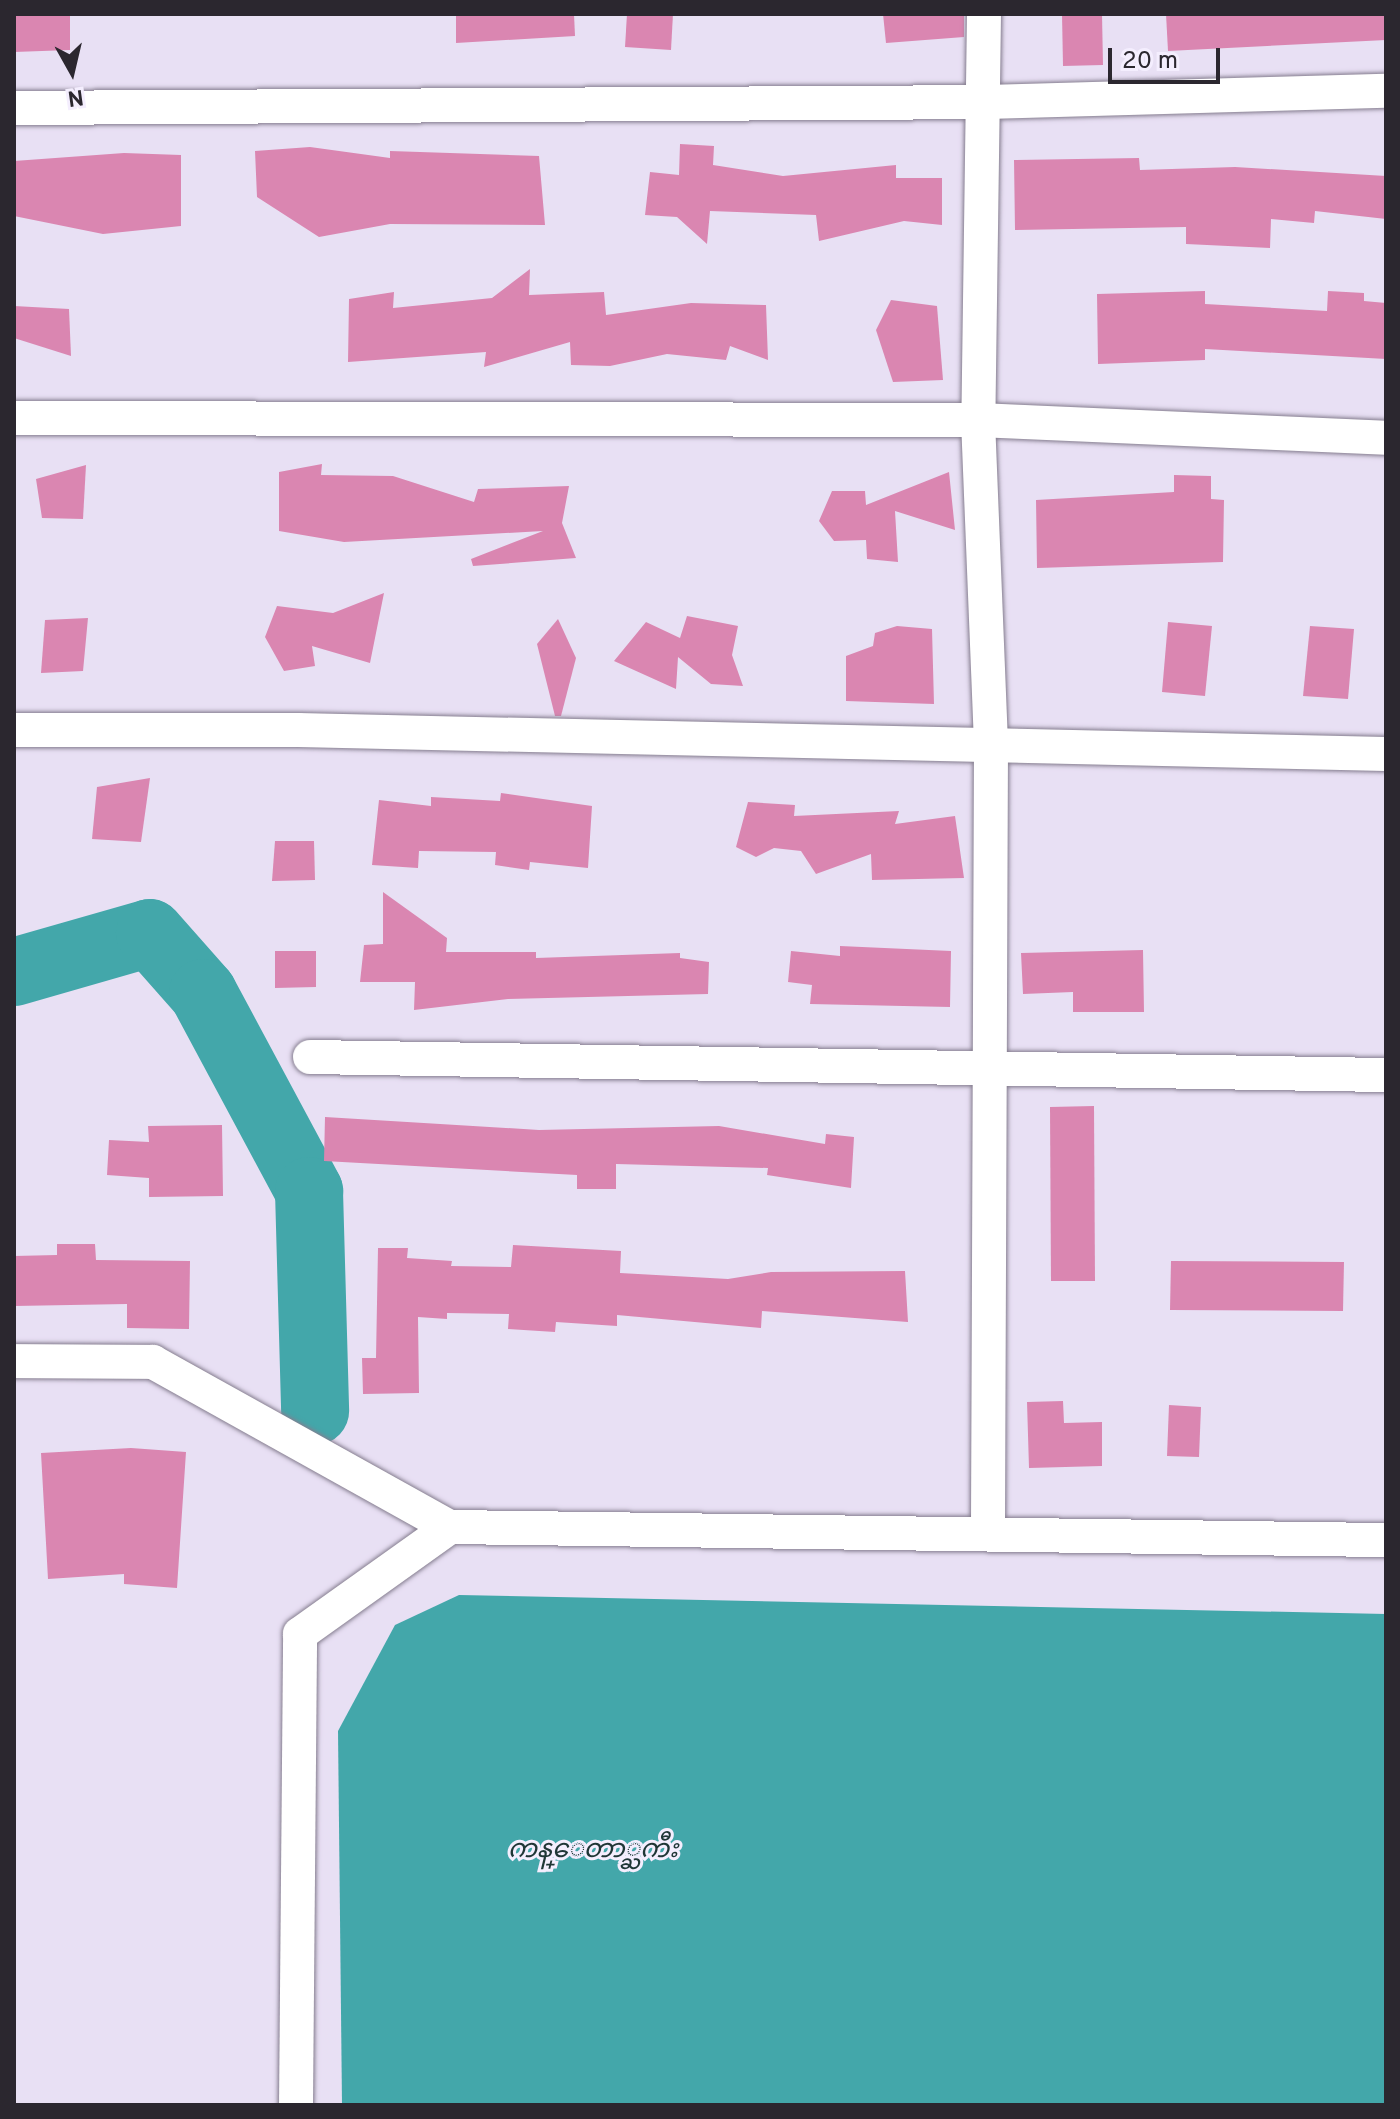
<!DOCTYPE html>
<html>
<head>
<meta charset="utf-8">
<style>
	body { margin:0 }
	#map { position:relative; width:1400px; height:2119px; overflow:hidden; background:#e8e0f4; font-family:Overpass,"Noto Sans Myanmar",sans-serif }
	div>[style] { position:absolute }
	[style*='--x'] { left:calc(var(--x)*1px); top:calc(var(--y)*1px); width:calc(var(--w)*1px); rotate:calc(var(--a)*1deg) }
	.water>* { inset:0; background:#43a7aa }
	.river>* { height:68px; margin:-34px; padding:0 34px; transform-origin:34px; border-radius:34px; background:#43a7aa }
	.building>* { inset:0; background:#da86b1 }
	.roads { filter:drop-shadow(0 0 2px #857d8f) drop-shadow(0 0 2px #857d8f) }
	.street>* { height:34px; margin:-17px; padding:0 17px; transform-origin:17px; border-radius:17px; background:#fff }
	span { translate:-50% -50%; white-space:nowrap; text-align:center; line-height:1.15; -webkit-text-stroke:6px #f4eefe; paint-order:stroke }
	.water-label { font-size:26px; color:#1f3636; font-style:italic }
	.frame { position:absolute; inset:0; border:16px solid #2b272f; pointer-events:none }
	.north { position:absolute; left:32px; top:32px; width:80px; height:80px; -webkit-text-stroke:6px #f4eefe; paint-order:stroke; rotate:172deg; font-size:22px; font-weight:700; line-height:32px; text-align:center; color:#2b272f }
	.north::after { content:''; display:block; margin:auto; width:28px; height:36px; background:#2b272f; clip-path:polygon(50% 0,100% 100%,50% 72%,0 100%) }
	.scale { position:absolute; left:1108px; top:48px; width:112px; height:36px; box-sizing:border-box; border:4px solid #2b272f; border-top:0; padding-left:10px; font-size:24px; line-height:28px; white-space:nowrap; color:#2b272f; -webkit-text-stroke:6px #f4eefe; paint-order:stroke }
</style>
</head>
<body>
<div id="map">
	<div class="water">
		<i style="clip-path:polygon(459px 1595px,1386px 1614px,1386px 2105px,342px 2105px,338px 1731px,395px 1625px)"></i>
	</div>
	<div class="river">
		<i style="--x:14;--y:972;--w:141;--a:-16"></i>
		<i style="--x:150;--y:933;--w:80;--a:48.5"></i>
		<i style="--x:203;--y:993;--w:225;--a:61.8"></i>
		<i style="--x:309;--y:1191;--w:220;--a:88.4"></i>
	</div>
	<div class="building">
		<i style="clip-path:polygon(14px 14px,70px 14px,70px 50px,14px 52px)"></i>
		<i style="clip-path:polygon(456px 14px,574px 14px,575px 36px,456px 43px)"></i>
		<i style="clip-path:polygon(627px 14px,673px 14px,671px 50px,625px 47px)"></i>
		<i style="clip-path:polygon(883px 14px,964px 14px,964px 37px,886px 43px)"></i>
		<i style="clip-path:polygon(1062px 14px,1102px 14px,1103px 65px,1063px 66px)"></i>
		<i style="clip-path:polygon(1166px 14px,1386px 14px,1386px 40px,1168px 51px)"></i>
		<i style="clip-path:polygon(680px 144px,714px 146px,713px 165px,783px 176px,896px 165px,896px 178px,942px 178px,942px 225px,904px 221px,819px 241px,816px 215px,710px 211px,707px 244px,677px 217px,645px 215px,650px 172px,679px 175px)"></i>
		<i style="clip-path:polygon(310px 147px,390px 158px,390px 151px,539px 156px,545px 225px,390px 224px,319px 237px,257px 197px,255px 151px)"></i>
		<i style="clip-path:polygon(124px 153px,181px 155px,181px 226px,103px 234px,14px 216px,14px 161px)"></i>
		<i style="clip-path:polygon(1139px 158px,1140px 170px,1235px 167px,1386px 176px,1386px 219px,1315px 211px,1314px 223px,1271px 219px,1270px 248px,1186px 244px,1186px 227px,1015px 230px,1014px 160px)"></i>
		<i style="clip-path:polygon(530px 269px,529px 295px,604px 292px,606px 315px,691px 303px,766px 305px,768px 360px,730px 346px,726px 360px,667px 354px,610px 366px,571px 365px,570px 342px,484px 367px,486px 352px,348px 362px,349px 299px,394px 292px,393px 308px,492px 298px)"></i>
		<i style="clip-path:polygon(1205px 291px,1205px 304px,1327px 311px,1328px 291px,1364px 293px,1364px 301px,1386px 303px,1386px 359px,1205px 349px,1205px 360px,1098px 364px,1097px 294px)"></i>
		<i style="clip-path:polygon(891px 300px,937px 306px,943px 380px,893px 382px,876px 330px)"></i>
		<i style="clip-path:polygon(14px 306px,69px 309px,71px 356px,14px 338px)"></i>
		<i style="clip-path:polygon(322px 464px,321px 475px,393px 476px,474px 502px,478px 489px,569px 486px,562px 523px,576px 558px,473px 566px,471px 559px,543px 531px,344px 542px,279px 531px,279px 472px)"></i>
		<i style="clip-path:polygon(86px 465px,83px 519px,42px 518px,36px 479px)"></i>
		<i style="clip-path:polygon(949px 472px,955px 530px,895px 511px,898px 562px,867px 559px,866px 540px,834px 541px,819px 521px,832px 491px,865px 491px,866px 505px)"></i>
		<i style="clip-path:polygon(1174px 475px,1211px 476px,1211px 499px,1224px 500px,1223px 562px,1037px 568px,1036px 500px,1174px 492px)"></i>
		<i style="clip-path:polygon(384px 593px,370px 663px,312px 646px,315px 666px,284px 671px,265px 637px,277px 606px,333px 613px)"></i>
		<i style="clip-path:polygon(687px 616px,738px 626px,732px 655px,743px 686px,711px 684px,678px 657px,676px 689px,614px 661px,646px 622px,680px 638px)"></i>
		<i style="clip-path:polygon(88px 618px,83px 671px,41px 673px,45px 620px)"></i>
		<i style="clip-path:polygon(558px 619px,576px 658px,561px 716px,555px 716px,537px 644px)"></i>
		<i style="clip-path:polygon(1168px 622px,1212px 626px,1205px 696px,1162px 692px)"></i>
		<i style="clip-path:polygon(897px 626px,932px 629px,934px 704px,846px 701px,846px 656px,873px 646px,875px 633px)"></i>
		<i style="clip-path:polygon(1310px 626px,1354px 629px,1348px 699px,1303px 696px)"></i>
		<i style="clip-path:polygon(150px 778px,141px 842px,92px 839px,97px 787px)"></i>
		<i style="clip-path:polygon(501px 793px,592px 806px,588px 868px,530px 862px,529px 870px,495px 865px,496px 852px,419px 851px,418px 868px,372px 865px,379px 800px,431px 806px,431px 797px,500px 801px)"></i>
		<i style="clip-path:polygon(748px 802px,795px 805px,794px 816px,899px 811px,895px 824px,955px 816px,964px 878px,872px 880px,871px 854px,816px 874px,801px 851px,774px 848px,756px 857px,736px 847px)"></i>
		<i style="clip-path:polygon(275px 841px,314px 841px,315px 880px,272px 881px)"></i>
		<i style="clip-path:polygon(383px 892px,447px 938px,446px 952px,536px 952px,536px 958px,680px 953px,680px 958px,709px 962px,708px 994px,508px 999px,414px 1010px,415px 982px,360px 982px,364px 945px,383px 944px)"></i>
		<i style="clip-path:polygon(840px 946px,951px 951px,950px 1007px,810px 1004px,812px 985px,788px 982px,791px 951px,840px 956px)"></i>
		<i style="clip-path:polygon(1143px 950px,1144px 1012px,1073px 1012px,1073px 992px,1023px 994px,1021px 953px)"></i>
		<i style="clip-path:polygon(275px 951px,316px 951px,316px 987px,275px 988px)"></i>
		<i style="clip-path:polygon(1094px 1106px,1095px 1281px,1051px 1281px,1050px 1107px)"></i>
		<i style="clip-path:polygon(325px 1117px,539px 1130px,719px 1126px,825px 1144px,826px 1134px,854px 1137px,851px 1188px,767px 1175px,768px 1168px,616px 1164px,616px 1189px,577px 1189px,577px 1175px,324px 1161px)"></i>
		<i style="clip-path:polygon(222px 1125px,223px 1196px,149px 1197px,149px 1178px,107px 1175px,109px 1140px,149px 1142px,148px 1126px)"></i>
		<i style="clip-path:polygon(57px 1244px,95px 1244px,96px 1260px,190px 1261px,189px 1329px,127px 1328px,127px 1304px,14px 1306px,14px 1256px,57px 1255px)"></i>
		<i style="clip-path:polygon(513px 1245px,621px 1251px,620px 1273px,728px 1279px,771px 1272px,905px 1271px,908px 1322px,762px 1311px,761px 1328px,617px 1315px,617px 1326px,556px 1322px,555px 1332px,508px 1329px,509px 1314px,447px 1313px,447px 1319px,418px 1317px,419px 1393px,363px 1394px,362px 1358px,376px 1358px,378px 1248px,408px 1248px,407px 1258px,452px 1261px,451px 1266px,511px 1267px)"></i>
		<i style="clip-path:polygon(1171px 1261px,1344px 1262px,1343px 1311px,1170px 1310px)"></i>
		<i style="clip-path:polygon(1063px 1401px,1064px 1423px,1102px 1422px,1102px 1466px,1029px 1468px,1027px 1402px)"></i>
		<i style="clip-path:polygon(1169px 1405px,1201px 1407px,1199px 1457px,1167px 1456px)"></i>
		<i style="clip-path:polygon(131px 1448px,186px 1452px,177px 1588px,124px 1584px,124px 1574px,48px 1579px,41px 1453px)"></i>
	</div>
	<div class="roads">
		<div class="street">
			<i style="--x:984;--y:14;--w:406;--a:90.8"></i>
			<i style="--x:978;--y:420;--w:325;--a:87.7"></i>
			<i style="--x:991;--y:745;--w:786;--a:90.22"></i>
			<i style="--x:14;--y:108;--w:972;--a:-0.35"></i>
			<i style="--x:986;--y:102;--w:400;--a:-1.6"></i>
			<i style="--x:14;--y:418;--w:964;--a:0.12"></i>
			<i style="--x:978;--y:420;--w:408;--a:2.5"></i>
			<i style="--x:14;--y:730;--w:284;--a:0"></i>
			<i style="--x:298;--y:730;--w:1088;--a:1.26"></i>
			<i style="--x:310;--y:1057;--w:1076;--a:0.96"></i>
			<i style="--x:14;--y:1361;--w:139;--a:0.4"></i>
			<i style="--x:153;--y:1362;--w:340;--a:29.1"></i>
			<i style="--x:450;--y:1527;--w:936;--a:0.8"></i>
			<i style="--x:296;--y:2105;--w:471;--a:-89.5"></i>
			<i style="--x:300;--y:1634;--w:184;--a:-35.5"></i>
		</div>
	</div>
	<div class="water-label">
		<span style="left:593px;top:1851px">ကန္ေတာ္ႀကီး</span>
	</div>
	<div class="frame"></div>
	<div class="north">N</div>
	<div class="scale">20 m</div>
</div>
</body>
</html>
